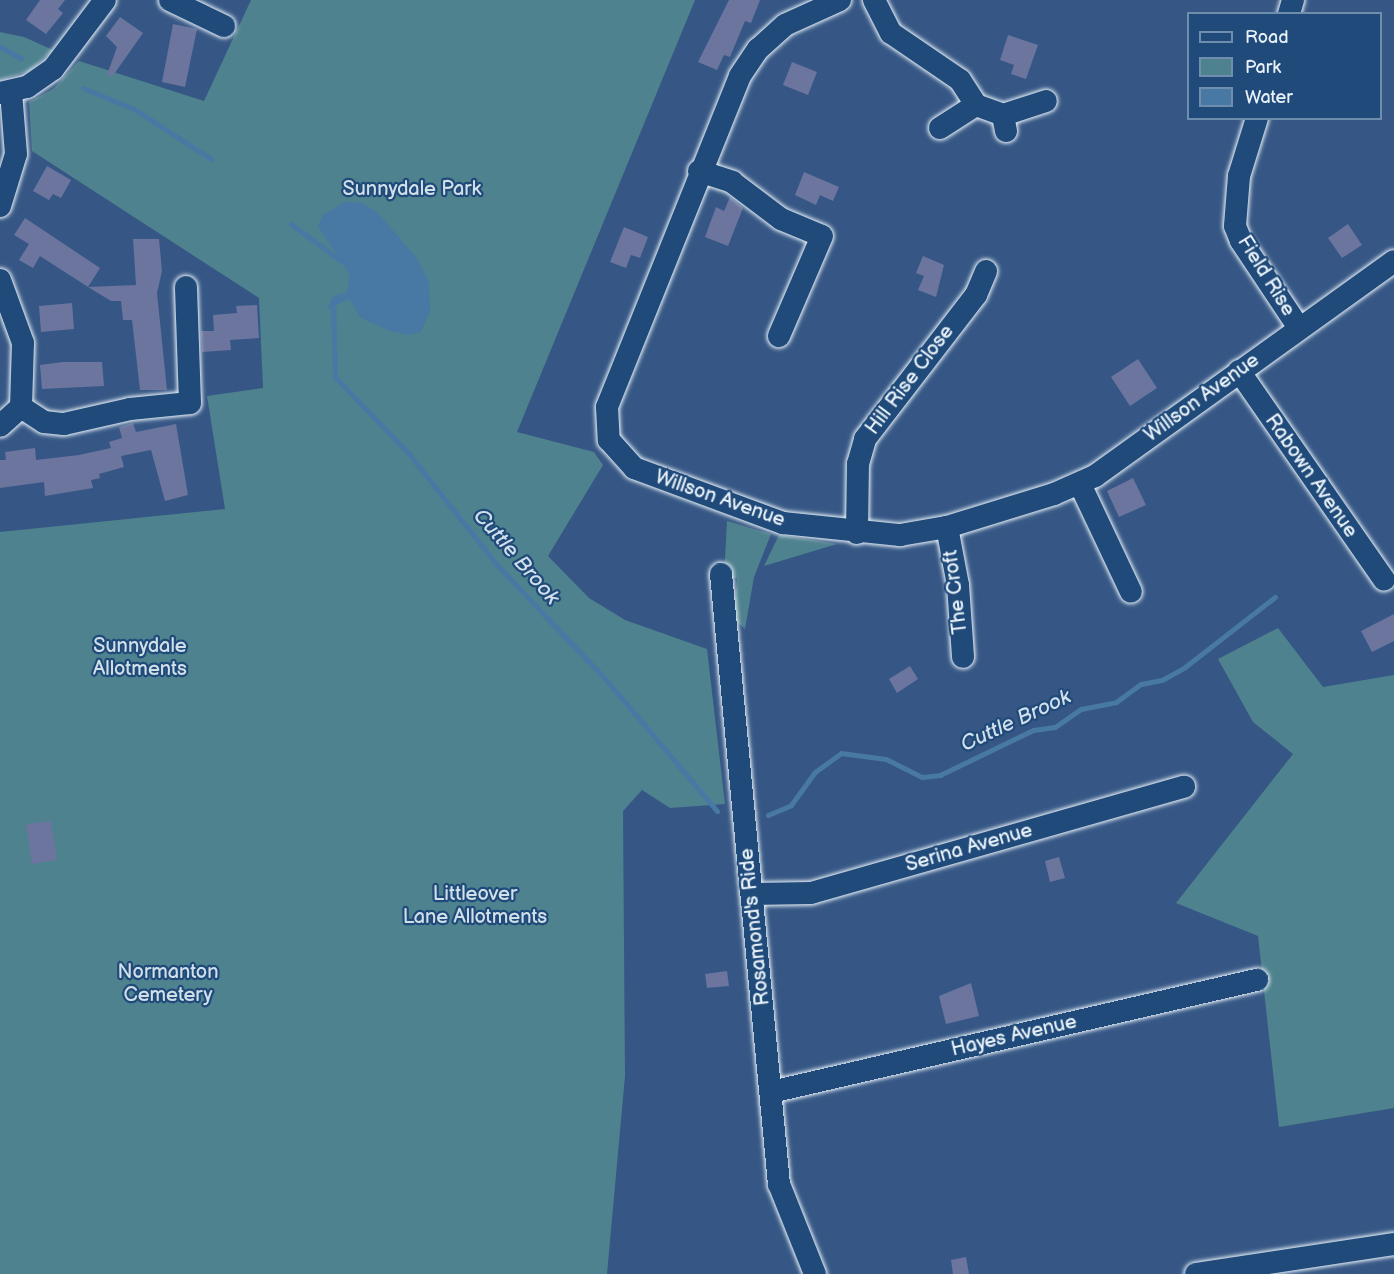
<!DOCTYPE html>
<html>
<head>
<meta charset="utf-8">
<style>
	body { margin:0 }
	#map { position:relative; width:1394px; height:1274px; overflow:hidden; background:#365785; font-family:"Balsamiq Sans",sans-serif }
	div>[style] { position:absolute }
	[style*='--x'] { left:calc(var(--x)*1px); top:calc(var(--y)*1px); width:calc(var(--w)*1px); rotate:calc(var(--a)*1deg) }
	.green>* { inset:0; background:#4e828e }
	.water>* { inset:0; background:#4878a4 }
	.stream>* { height:5px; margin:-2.5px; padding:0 2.5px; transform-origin:2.5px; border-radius:2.5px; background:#4878a4 }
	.building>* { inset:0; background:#6b759e }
	.roads { filter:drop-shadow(0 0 2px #e8f1f8) drop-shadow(0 0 2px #e8f1f8) }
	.minor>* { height:22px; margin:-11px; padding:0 11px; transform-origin:11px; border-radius:11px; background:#1f4a7a }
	span { translate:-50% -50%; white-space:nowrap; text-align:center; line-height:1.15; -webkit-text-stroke:4.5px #1f4a7a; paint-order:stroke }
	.park-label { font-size:20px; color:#d1e0e8 }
	.street-label { font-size:20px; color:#e8f1f8 }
	.water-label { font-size:21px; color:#d0dfeb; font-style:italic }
	.legend { position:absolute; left:1187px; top:12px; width:195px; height:108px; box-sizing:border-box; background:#1f4a7a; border:2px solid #6f8dac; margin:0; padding:8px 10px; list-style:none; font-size:18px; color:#e8f1f8 }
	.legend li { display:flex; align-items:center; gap:12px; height:30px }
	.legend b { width:30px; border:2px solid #6f8dac }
</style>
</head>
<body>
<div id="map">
	<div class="green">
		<i style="clip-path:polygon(251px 0,695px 0,517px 432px,594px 452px,603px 465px,548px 556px,589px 598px,625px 620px,707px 649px,725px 804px,670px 808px,642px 790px,623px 811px,625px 1076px,607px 1274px,0 1274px,0 532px,225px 509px,207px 396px,263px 388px,259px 298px,32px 151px,29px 102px,53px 89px,79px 61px,204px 101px)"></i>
		<i style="clip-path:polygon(0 32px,24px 37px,53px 50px,30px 71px,0 80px)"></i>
		<i style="clip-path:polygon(727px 521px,771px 534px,754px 577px,745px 629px,734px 619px,737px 578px,724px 577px)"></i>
		<i style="clip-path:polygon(779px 535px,837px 544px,764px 566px)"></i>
		<i style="clip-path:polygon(1278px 628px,1323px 687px,1394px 675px,1394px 1108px,1279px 1127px,1258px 936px,1176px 903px,1293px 754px,1253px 722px,1218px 659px)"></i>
	</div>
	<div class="water">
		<i style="clip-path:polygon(345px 202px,362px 203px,377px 212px,417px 258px,429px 282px,430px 311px,421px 332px,408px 335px,390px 331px,361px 318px,349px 299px,327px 310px,333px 296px,347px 292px,350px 275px,318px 226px,323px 215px)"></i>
	</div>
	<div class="stream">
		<i style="--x:0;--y:47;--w:24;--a:28"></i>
		<i style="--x:83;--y:88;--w:55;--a:22.4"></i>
		<i style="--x:134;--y:109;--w:92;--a:33"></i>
		<i style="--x:291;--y:224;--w:62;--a:36.5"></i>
		<i style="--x:333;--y:304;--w:73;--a:88.4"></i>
		<i style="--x:335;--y:377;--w:107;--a:46.1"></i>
		<i style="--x:409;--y:454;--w:142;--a:51.6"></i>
		<i style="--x:497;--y:565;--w:161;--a:46.5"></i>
		<i style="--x:608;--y:682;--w:169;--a:49.8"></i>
		<i style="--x:768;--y:815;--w:25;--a:-23"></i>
		<i style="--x:791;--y:805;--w:41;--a:-54"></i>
		<i style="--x:815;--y:772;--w:32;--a:-36"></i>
		<i style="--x:841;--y:753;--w:45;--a:7.6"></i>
		<i style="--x:886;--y:759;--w:40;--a:26.6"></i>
		<i style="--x:922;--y:777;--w:18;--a:-6"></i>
		<i style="--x:940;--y:775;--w:103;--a:-25.8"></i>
		<i style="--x:1033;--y:730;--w:22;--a:-8"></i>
		<i style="--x:1055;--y:727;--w:32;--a:-35"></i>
		<i style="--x:1081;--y:709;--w:36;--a:-11"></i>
		<i style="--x:1116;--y:702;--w:31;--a:-36"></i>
		<i style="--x:1141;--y:684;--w:21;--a:-11"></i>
		<i style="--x:1162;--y:680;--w:26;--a:-29"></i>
		<i style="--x:1185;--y:667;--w:114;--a:-37.9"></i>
	</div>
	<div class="building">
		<i style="clip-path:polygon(40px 0,65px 0,58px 9px,63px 13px,46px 34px,26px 20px)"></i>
		<i style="clip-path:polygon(729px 0,760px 0,751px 23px,745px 21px,730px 57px,724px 55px,717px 70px,698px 62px)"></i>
		<i style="clip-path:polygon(120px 17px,143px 33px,112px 77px,107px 75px,117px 47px,106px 36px)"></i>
		<i style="clip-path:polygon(173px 24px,197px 29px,185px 87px,162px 82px)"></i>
		<i style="clip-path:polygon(1008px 35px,1038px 45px,1026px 79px,1011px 74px,1014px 65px,1000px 60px)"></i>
		<i style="clip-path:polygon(792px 62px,817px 72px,808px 95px,783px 85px)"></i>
		<i style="clip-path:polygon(47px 166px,71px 180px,61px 198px,53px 194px,49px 200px,33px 191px)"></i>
		<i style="clip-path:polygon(804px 172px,839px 187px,833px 201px,820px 195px,816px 205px,795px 195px)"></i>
		<i style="clip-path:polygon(730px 197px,743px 208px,728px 246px,705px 237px,716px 207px,724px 211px)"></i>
		<i style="clip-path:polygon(25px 218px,100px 268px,88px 287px,40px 256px,33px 268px,19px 260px,29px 244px,14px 235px)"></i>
		<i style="clip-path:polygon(1348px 224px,1362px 245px,1342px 258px,1328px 238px)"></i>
		<i style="clip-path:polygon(624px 227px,648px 237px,640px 258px,631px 255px,626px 268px,610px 262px)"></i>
		<i style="clip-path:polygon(133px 239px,159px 239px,162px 271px,157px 293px,167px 390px,140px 390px,132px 320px,123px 320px,121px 301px,111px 301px,88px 287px,136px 285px)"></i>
		<i style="clip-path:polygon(923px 256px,944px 265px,936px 297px,918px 290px,924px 276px,916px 273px)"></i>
		<i style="clip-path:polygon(72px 303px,74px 329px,41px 332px,39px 306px)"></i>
		<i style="clip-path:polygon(257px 305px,259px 338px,230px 340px,231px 350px,202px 352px,201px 331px,214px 331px,213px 315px,237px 313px,236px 306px)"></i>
		<i style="clip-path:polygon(1138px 359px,1157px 388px,1130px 406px,1111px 377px)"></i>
		<i style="clip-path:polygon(63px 362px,102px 362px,104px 386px,42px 389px,40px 365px)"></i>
		<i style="clip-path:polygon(133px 423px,136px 432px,176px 424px,188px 495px,165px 501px,151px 450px,121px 456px,124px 467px,99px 474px,100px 478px,91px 480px,93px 488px,45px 496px,44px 482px,0 488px,0 460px,6px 460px,5px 452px,35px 448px,36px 460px,79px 455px,111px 448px,109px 442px,122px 438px,119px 427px)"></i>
		<i style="clip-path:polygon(1133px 478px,1146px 505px,1119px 517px,1107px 491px)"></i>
		<i style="clip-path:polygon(1394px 614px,1394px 641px,1372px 652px,1361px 631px)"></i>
		<i style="clip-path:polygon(910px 666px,918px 679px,897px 693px,889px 679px)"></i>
		<i style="clip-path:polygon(51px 821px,57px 860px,32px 864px,26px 824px)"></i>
		<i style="clip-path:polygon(1059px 857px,1065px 878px,1050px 882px,1045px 861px)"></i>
		<i style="clip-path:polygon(727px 971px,729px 986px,707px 988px,705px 974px)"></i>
		<i style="clip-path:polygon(971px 983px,979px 1016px,946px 1024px,939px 996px)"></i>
		<i style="clip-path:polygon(966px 1257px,969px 1274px,953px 1274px,951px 1260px)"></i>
	</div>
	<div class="roads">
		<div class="minor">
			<i style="--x:170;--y:0;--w:60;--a:25.7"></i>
			<i style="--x:840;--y:0;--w:60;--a:155.6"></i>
			<i style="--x:785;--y:25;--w:36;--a:138"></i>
			<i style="--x:758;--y:49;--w:32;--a:124"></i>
			<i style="--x:740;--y:76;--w:357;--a:111.9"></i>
			<i style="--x:607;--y:407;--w:33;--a:87"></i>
			<i style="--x:609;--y:440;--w:38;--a:48"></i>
			<i style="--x:634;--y:468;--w:159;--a:20.3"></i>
			<i style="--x:783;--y:523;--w:118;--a:5.9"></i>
			<i style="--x:900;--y:535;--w:48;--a:-9.7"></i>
			<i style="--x:947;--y:527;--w:112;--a:-17.1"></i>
			<i style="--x:1054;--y:494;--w:45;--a:-23.7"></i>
			<i style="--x:1095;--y:476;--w:368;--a:-35.7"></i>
			<i style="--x:874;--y:0;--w:37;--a:63"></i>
			<i style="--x:891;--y:33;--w:83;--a:34.3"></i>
			<i style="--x:960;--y:80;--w:30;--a:57"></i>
			<i style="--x:976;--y:105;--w:29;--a:20"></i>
			<i style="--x:1289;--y:14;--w:15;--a:-74"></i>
			<i style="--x:0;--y:93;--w:28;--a:-13"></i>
			<i style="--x:27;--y:87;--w:32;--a:-35"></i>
			<i style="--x:53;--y:69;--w:86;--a:-53"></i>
			<i style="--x:1257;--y:118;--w:61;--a:107.2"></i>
			<i style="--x:1239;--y:176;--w:50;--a:94.6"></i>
			<i style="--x:1235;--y:226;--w:16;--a:68"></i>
			<i style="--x:1241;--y:241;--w:105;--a:56.3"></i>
			<i style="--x:940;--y:128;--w:43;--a:-32.6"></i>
			<i style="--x:1006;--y:131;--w:16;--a:-101"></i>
			<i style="--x:1003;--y:115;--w:45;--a:-18"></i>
			<i style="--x:699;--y:171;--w:35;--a:18"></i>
			<i style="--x:732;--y:182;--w:61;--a:37.1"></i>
			<i style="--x:781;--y:219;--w:44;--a:22.5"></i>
			<i style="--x:822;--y:236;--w:109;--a:113.3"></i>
			<i style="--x:0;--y:206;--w:54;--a:-72.9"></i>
			<i style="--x:16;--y:154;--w:62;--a:-94.6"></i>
			<i style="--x:0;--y:280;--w:67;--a:69.9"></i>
			<i style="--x:23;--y:343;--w:64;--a:91.8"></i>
			<i style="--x:21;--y:407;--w:28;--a:138"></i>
			<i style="--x:1239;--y:371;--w:254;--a:55.2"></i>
			<i style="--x:21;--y:407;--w:27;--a:33"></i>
			<i style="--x:44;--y:422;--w:20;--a:6"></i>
			<i style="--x:64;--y:424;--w:68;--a:-12.8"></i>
			<i style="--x:130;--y:409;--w:60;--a:-5.7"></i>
			<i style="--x:190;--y:403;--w:116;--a:-92"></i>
			<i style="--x:1080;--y:484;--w:119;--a:64.7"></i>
			<i style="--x:947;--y:527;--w:59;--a:79.3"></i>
			<i style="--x:958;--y:585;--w:72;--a:86"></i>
			<i style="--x:857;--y:533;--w:69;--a:-89.2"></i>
			<i style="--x:858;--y:464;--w:26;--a:-74"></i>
			<i style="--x:865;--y:439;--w:182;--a:-52.4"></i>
			<i style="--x:976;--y:295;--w:26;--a:-67"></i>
			<i style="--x:721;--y:574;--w:613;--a:84.57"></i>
			<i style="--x:779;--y:1184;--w:97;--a:68.2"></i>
			<i style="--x:752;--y:894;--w:59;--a:-1"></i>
			<i style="--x:811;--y:893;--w:388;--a:-15.9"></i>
			<i style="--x:771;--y:1092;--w:499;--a:-13"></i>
			<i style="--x:1196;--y:1274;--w:200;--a:-8.6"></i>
		</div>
	</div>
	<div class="park-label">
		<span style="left:412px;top:189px">Sunnydale Park</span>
		<span style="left:140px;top:658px">Sunnydale<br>Allotments</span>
		<span style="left:475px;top:906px">Littleover<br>Lane Allotments</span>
		<span style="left:168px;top:984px">Normanton<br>Cemetery</span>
	</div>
	<div class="street-label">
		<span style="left:1266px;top:276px;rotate:58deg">Field Rise</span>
		<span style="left:910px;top:380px;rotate:-53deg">Hill Rise Close</span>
		<span style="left:1202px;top:398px;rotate:-36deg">Willson Avenue</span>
		<span style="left:1311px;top:476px;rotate:55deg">Rabown Avenue</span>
		<span style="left:720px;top:499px;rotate:19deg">Willson Avenue</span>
		<span style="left:956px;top:592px;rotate:-97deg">The Croft</span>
		<span style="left:969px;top:848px;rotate:-16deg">Serina Avenue</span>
		<span style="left:755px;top:927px;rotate:-96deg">Rosamond's Ride</span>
		<span style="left:1014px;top:1036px;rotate:-13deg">Hayes Avenue</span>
	</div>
	<div class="water-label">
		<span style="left:516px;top:557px;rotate:49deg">Cuttle Brook</span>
		<span style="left:1016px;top:721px;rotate:-25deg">Cuttle Brook</span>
	</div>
	<ul class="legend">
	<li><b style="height:8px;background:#1f4a7a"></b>Road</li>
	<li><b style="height:16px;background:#4e828e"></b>Park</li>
	<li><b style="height:16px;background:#4878a4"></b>Water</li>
	</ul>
</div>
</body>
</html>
